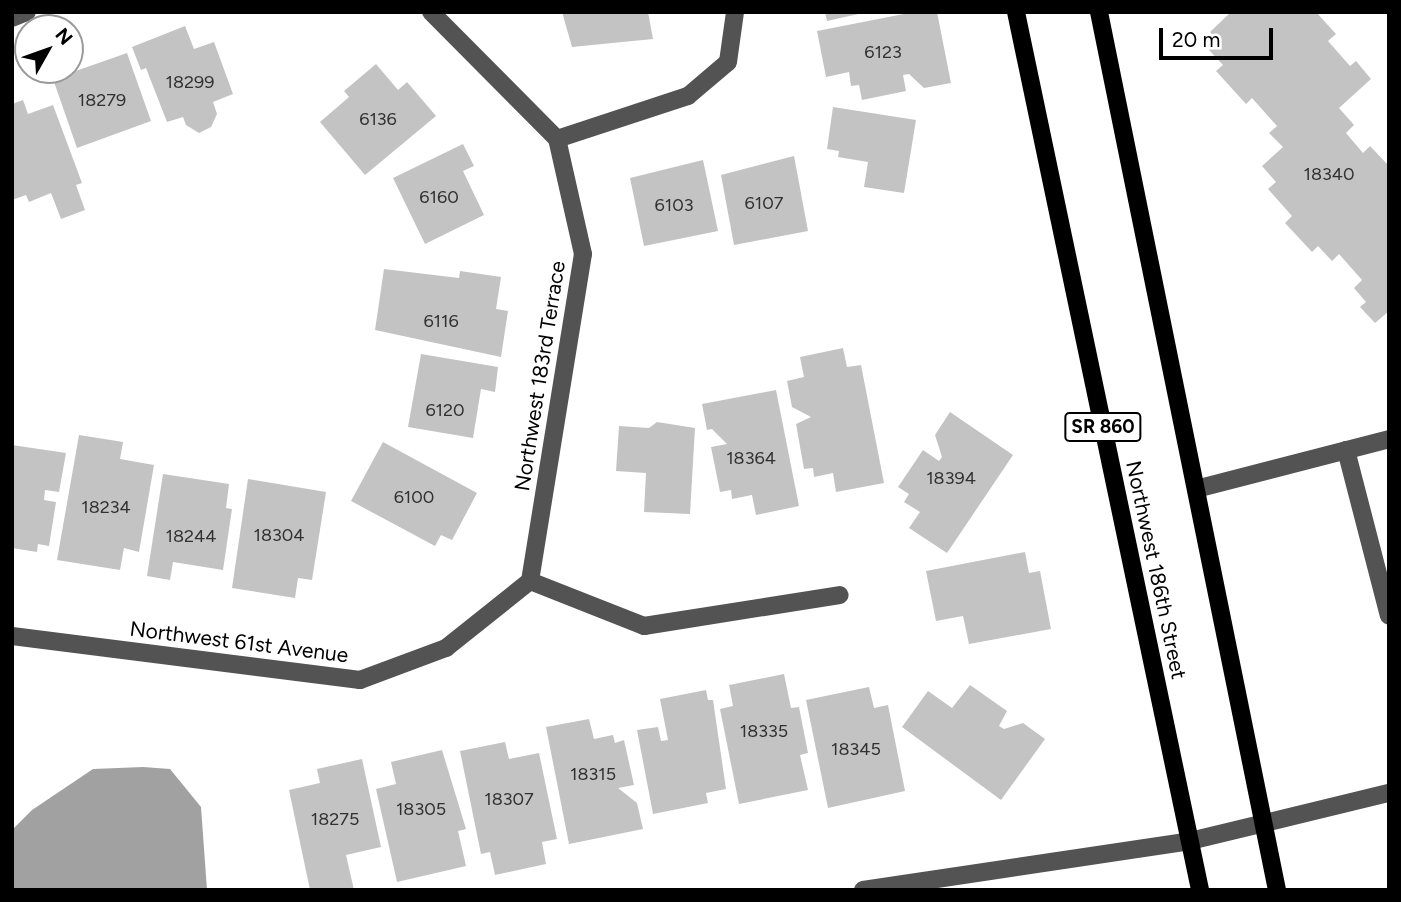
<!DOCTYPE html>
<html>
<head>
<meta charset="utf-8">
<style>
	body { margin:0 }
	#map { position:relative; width:1401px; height:902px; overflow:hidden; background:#fff; font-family:Figtree,sans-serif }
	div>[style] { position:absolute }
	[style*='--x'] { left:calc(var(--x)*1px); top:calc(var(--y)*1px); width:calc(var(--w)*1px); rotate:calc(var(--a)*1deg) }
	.water>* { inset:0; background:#a1a1a1 }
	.building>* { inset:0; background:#c3c3c3 }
	.minor>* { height:18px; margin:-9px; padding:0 9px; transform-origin:9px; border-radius:9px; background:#535353 }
	.major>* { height:18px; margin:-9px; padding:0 9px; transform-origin:9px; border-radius:9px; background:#000 }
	span { translate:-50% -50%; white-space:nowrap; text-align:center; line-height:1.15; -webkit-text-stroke:5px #fff; paint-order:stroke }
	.number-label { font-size:18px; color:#313131 }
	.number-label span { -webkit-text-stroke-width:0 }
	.shield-label span { padding:2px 5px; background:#fff; border:2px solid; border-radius:5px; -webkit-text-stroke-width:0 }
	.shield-label { font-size:19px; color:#000; font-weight:700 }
	.street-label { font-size:21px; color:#000 }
	.frame { position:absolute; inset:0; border:14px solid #000; pointer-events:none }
	.north { position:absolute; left:14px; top:14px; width:70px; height:70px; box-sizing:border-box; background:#fff; border:2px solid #999; border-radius:50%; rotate:50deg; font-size:19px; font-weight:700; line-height:28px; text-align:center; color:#000 }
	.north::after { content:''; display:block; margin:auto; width:24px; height:32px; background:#000; clip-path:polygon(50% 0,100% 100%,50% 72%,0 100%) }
	.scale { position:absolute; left:1159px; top:28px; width:114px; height:32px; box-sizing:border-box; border:4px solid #000; border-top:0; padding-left:9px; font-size:21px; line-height:24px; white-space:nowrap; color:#000; -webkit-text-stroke:5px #fff; paint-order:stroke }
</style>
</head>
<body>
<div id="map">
	<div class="water">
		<i style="clip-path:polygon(143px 767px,170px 769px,201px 807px,207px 890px,12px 890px,12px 830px,32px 810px,93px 769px)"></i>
	</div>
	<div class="building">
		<i style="clip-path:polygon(562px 12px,648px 12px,653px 39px,572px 47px)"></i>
		<i style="clip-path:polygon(825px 12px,863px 12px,863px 13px,827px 21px)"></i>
		<i style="clip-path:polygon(914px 12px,937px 12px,951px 83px,924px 88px,909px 74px,903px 75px,906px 91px,862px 100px,859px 85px,851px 86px,849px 72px,826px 77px,817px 31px)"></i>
		<i style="clip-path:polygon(1231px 12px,1316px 12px,1336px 34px,1328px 41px,1350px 66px,1356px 61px,1371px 79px,1339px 108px,1354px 125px,1346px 133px,1363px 153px,1370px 146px,1389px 166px,1389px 311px,1375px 323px,1360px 307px,1366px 302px,1354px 288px,1362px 280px,1339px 254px,1332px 261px,1318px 246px,1312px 252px,1285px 223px,1292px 216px,1268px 189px,1276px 182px,1262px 166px,1283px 147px,1269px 133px,1277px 126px,1252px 98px,1246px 104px,1216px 71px,1223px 65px,1209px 50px,1219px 42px,1210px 32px)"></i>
		<i style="clip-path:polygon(185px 26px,194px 49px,214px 42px,233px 94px,213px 102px,217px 114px,211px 127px,199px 133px,186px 125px,183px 117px,167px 122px,146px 68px,141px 70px,132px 47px)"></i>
		<i style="clip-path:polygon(127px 53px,151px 121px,77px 148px,53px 79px)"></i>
		<i style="clip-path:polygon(376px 64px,398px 90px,407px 82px,436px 116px,365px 175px,320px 122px,349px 97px,344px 91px)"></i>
		<i style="clip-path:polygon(23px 100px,28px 114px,53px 105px,82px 183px,76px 185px,85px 210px,61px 219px,51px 193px,29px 202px,26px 195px,12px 200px,12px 104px)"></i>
		<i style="clip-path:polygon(833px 107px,916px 120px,904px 193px,864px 187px,868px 162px,838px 157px,839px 151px,827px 149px)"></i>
		<i style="clip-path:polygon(463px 144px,474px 166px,463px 171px,484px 215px,425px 244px,393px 178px)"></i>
		<i style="clip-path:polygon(794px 156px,808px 231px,734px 245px,721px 175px)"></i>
		<i style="clip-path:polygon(703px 160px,718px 231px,644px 246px,630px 178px)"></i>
		<i style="clip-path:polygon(384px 269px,459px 278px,460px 271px,501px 277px,496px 309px,508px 311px,501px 357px,375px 330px)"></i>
		<i style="clip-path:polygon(843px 348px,847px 367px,861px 365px,884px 483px,836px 492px,833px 473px,814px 477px,813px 468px,804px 469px,796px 424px,811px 417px,792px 407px,787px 381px,804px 377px,800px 357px)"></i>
		<i style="clip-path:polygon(421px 354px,498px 367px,495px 392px,481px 389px,473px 438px,408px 427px)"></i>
		<i style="clip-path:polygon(776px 390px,799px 506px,756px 515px,752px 495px,732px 499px,731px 490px,720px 492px,711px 447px,727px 444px,712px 429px,707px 430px,702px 404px)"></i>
		<i style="clip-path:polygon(950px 412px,1013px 455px,947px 553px,909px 528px,920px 512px,904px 502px,909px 494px,898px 487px,923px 450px,939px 461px,942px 457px,935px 435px)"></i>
		<i style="clip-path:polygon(657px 422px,695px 428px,690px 514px,644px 512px,646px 473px,616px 471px,619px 426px,649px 428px)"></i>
		<i style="clip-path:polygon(79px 435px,123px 442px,120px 459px,154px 465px,139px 552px,124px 548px,120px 570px,57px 560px)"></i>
		<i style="clip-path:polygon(383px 442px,477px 493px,452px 540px,441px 535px,435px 546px,351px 501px)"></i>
		<i style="clip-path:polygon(12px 445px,66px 453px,59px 492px,45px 490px,44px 500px,56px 502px,49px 546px,38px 544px,37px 552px,12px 548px)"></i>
		<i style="clip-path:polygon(163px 474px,229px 484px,226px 508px,232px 509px,223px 570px,173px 562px,170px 580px,147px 576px)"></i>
		<i style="clip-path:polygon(248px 479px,326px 492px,312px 580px,298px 578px,295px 598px,232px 588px)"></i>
		<i style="clip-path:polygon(1025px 552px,1029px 573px,1040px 571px,1051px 629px,969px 644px,963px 616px,936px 621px,926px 571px)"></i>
		<i style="clip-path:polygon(784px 674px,791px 708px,799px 707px,808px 753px,800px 755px,808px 790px,739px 804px,720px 709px,733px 706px,729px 685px)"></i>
		<i style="clip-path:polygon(970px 685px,1007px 711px,999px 726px,1004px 729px,1023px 723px,1045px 739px,1001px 800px,902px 727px,928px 691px,952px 708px)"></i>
		<i style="clip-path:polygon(869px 687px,874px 708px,888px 705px,905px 791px,828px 808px,806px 700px)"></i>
		<i style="clip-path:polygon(706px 690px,708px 700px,713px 700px,726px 789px,706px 793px,708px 803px,653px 814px,637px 730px,658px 727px,661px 741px,668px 740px,660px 699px)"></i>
		<i style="clip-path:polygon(589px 719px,594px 739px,613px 735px,615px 743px,624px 740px,634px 785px,618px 788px,637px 803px,643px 829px,569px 844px,546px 727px)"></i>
		<i style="clip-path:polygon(505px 742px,509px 759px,539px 753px,557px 839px,542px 842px,546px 864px,495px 875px,490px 852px,481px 854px,460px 751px)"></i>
		<i style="clip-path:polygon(442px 750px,466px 829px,458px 831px,466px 866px,397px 882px,376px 789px,396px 784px,391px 762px)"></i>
		<i style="clip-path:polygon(362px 759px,381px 847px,346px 855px,354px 890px,310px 890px,289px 790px,320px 783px,317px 769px)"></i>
	</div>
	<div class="minor">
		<i style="--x:431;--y:12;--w:179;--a:45.2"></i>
		<i style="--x:12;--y:18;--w:16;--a:-22"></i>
		<i style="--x:557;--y:139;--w:138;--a:-18.2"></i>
		<i style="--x:688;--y:96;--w:52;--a:-40.4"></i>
		<i style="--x:728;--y:62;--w:50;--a:-82"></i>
		<i style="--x:1346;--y:450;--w:171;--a:75.5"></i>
		<i style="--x:1196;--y:489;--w:199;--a:-14.5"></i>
		<i style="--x:530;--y:581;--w:331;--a:-80.8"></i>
		<i style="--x:583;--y:254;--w:118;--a:-102.7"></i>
		<i style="--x:530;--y:581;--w:123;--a:21.5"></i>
		<i style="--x:644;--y:626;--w:198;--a:-9"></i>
		<i style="--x:12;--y:636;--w:351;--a:7.2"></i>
		<i style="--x:360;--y:680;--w:92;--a:-20.4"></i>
		<i style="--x:446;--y:648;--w:107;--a:-38.6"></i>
		<i style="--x:863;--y:890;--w:331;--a:-8.5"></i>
		<i style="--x:1190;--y:841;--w:205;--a:-13.6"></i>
	</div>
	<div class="major">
		<i style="--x:1016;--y:12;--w:897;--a:78.16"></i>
		<i style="--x:1099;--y:12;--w:896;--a:78.54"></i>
	</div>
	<div class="number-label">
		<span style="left:883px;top:52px">6123</span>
		<span style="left:190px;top:82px">18299</span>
		<span style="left:102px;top:100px">18279</span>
		<span style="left:378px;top:119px">6136</span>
		<span style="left:1329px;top:174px">18340</span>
		<span style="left:439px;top:197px">6160</span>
		<span style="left:764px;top:203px">6107</span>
		<span style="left:674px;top:205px">6103</span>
		<span style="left:441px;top:321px">6116</span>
		<span style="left:445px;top:410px">6120</span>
		<span style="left:751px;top:458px">18364</span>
		<span style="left:951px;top:478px">18394</span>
		<span style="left:414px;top:497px">6100</span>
		<span style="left:106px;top:507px">18234</span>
		<span style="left:279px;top:535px">18304</span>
		<span style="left:191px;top:536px">18244</span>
		<span style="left:764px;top:731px">18335</span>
		<span style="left:856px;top:749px">18345</span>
		<span style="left:593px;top:774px">18315</span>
		<span style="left:509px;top:799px">18307</span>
		<span style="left:421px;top:809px">18305</span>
		<span style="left:335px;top:819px">18275</span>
	</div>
	<div class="shield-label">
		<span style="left:1103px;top:427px">SR 860</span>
	</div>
	<div class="street-label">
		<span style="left:540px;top:376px;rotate:-81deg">Northwest 183rd Terrace</span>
		<span style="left:1156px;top:570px;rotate:78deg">Northwest 186th Street</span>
		<span style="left:239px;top:642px;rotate:7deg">Northwest 61st Avenue</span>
	</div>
	<div class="frame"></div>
	<div class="north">N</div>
	<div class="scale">20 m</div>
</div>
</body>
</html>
